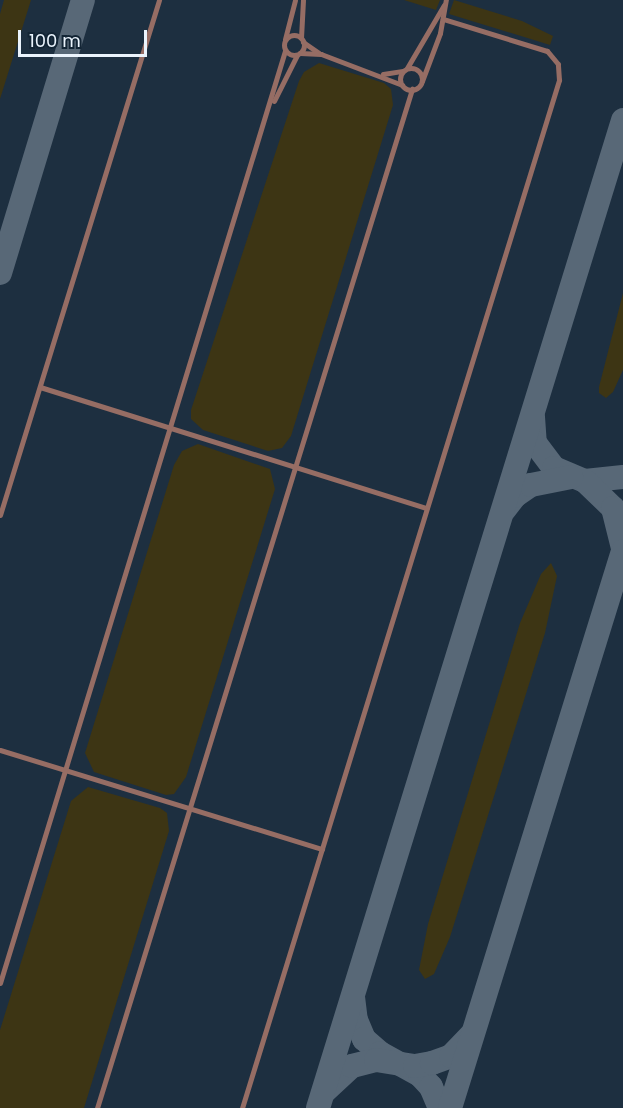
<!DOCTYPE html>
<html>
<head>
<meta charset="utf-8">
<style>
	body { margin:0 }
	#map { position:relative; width:623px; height:1108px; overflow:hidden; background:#1d2f40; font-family:Poppins,sans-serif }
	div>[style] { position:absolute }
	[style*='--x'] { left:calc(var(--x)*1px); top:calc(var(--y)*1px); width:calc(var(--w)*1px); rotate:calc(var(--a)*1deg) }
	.sand>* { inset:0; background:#3d3514 }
	.taxiway>* { height:24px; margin:-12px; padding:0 12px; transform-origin:12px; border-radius:12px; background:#586877 }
	.lane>* { height:5px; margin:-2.5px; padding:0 2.5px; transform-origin:2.5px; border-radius:2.5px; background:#966d64 }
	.lane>.ring { margin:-2.5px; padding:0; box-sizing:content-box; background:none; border:5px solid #966d64; border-radius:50% }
	span { translate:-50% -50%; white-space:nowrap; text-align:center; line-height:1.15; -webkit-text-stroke:6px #132535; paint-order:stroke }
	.scale { position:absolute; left:18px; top:30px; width:129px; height:27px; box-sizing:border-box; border:3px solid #ebf4fd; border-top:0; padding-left:8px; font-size:18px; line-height:21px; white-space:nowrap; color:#ebf4fd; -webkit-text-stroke:4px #132535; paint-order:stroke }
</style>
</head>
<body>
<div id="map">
	<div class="sand">
		<i style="clip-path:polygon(4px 0,31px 0,0 99px,0 14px)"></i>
		<i style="clip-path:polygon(404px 0,440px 0,436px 10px)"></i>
		<i style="clip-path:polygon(454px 0,522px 21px,553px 36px,550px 45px,449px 14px)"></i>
		<i style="clip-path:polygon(319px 63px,384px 83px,391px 89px,393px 105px,291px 436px,282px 448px,268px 451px,203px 430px,191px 419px,191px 410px,299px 81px,304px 72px)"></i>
		<i style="clip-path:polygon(623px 293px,623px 370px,613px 392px,606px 398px,599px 393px,599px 387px)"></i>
		<i style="clip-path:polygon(198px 444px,270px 469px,275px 489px,186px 777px,174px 794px,166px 795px,94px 772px,85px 753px,174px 465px,182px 451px)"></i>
		<i style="clip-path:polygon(551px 563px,557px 576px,545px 633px,450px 937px,434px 974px,425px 979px,419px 970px,428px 924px,520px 623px,541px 574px)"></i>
		<i style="clip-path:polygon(88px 787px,160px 808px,167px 813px,169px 831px,84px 1108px,0 1108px,0 1030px,71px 801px)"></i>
	</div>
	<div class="taxiway">
		<i style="--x:0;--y:273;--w:285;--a:-73.1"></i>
		<i style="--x:533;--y:417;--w:26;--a:86"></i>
		<i style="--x:535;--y:443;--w:31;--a:53"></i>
		<i style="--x:554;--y:468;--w:34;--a:23"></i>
		<i style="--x:585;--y:481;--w:38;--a:-6"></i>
		<i style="--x:585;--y:481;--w:39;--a:44"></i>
		<i style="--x:613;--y:508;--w:41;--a:76"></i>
		<i style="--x:504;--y:510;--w:18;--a:-52"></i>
		<i style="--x:515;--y:496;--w:19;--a:-35"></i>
		<i style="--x:531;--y:485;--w:41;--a:-11.3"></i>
		<i style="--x:353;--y:997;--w:23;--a:83"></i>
		<i style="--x:356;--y:1020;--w:21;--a:67"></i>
		<i style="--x:364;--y:1039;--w:21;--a:41"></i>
		<i style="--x:380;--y:1053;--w:46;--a:28.8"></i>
		<i style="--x:420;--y:1075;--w:16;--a:47"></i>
		<i style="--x:431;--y:1087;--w:23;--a:67"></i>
		<i style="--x:326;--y:1090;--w:35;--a:-43"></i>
		<i style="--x:352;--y:1066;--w:25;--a:-14"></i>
		<i style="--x:376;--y:1060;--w:39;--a:9"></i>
		<i style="--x:415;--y:1066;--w:17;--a:-10"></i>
		<i style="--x:432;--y:1063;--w:20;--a:-20"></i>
		<i style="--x:451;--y:1056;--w:28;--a:-46"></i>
		<i style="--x:318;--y:1108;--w:1034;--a:-72.84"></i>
		<i style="--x:450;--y:1108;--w:583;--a:-72.75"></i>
	</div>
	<div class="lane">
		<i class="ring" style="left:284px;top:35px;width:15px;height:15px"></i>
		<i style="--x:301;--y:38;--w:38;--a:-87"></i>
		<i style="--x:285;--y:39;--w:40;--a:-75.6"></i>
		<i style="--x:303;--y:42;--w:19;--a:35"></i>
		<i style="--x:300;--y:53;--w:21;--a:3"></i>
		<i style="--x:321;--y:54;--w:87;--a:20.9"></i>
		<i style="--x:407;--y:68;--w:73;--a:-59.6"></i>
		<i class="ring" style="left:400px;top:68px;width:17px;height:17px"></i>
		<i style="--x:383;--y:74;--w:20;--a:-9"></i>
		<i style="--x:422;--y:81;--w:51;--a:-69.4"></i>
		<i style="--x:440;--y:33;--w:34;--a:-80"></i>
		<i style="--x:274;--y:101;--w:51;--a:-63.4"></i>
		<i style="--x:40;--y:387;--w:405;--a:17.4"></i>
		<i style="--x:0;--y:515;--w:539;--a:-72.84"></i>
		<i style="--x:0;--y:750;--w:337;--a:17.1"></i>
		<i style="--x:0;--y:983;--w:975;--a:-73"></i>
		<i style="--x:97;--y:1108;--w:1067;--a:-72.82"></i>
		<i style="--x:242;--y:1108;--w:1076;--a:-72.86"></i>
		<i style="--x:559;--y:80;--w:16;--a:-94"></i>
		<i style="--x:558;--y:64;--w:17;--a:-130"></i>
		<i style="--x:547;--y:51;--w:109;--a:-162.9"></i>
	</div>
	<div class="scale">100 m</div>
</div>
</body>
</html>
